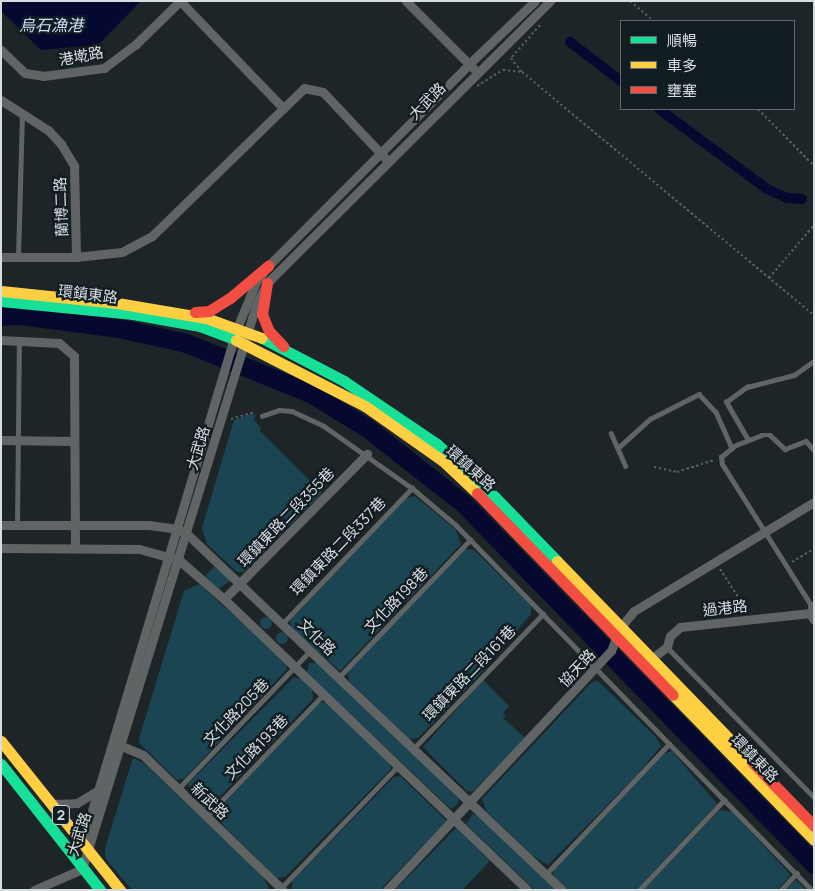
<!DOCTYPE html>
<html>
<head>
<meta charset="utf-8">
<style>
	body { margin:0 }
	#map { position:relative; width:815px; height:891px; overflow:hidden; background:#1e2528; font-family:Manrope,"Noto Sans TC",sans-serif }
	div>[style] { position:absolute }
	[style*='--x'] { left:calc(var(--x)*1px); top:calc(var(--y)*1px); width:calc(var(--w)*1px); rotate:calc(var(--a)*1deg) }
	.green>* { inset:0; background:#1c4553 }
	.round { border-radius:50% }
	.water>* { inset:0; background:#05092f }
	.canal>* { height:10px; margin:-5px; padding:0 5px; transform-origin:5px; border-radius:5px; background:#05092f }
	.river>* { height:19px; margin:-9.5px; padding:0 9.5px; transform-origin:9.5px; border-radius:9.5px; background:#05092f }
	.path>* { height:2px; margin-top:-1px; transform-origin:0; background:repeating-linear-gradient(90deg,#5a5e5e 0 2.5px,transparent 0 5px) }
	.lane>* { height:4.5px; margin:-2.25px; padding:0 2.25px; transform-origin:2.25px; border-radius:2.25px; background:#606464 }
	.street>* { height:9px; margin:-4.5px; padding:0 4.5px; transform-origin:4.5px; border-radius:4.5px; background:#606464 }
	.fast>* { height:11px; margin:-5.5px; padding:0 5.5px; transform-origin:5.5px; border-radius:5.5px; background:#16e098 }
	.slow>* { height:11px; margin:-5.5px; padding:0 5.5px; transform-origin:5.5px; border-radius:5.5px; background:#ffcf43 }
	.jam>* { height:11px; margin:-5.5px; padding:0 5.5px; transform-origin:5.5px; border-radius:5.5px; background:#f24e42 }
	span { translate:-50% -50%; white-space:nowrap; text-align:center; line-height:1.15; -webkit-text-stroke:4.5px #121d22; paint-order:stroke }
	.shield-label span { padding:1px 4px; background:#121d22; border:1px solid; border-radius:4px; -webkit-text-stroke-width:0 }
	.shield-label { font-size:14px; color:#d7dee1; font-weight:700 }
	.street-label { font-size:15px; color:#d7dee1 }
	.water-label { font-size:16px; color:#d3dffe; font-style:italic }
	.frame { position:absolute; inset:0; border:2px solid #d7dee1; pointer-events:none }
	.legend { position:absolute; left:620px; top:20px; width:175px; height:90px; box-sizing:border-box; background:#121d22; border:1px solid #616a6e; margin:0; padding:6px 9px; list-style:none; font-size:15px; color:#d7dee1 }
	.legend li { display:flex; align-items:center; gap:10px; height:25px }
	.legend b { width:25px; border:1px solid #616a6e }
</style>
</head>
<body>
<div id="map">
	<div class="green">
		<i style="clip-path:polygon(251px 414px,256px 415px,254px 420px,261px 428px,260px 431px,322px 493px,244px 572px,237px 572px,207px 544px,202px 528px,234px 420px)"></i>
		<i style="clip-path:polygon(415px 496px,456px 530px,461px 544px,340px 671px,292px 629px,290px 621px,406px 498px)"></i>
		<i style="clip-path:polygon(464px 549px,474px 550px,517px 592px,531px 606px,531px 614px,473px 682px,418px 738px,409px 739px,349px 681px,348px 671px)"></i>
		<i style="clip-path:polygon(217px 564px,232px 579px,219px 589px,205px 576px)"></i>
		<i style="clip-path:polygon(199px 584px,286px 662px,287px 669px,185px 778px,177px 780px,139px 743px,140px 735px,184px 591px)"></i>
		<i class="round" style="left:260px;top:617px;width:12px;height:12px"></i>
		<i class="round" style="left:276px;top:632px;width:12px;height:12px"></i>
		<i style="clip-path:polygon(309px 663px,319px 663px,459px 798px,457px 805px,451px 809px,311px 677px,307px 672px)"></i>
		<i style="clip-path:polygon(294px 677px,303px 680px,312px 690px,313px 699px,209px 808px,204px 808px,188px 791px,189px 783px)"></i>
		<i style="clip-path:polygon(483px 680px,509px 706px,503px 713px,506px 716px,503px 718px,525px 738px,472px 792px,467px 791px,423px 747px)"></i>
		<i style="clip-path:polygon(598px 681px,656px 737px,661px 746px,636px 776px,548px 865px,533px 856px,487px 812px,482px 799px,592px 682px)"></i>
		<i style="clip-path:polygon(320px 702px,328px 703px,390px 763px,391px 769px,285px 877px,277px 878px,225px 827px,215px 816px,216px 812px)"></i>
		<i style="clip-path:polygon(672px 751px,717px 804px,636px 890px,568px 890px,553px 876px,554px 868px,662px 754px)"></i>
		<i style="clip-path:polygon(133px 758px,145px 764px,263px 877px,270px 890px,132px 890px,105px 858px,105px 848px)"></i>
		<i style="clip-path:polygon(400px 776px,447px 821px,380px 890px,292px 890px,292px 881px,394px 777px)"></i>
		<i style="clip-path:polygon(720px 810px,732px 812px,788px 872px,790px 876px,777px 890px,642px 890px)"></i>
		<i style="clip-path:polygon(473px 814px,478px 816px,556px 890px,535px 890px,466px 824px)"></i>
		<i style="clip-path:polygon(456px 828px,490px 861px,462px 890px,395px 890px)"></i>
		<i style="clip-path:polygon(796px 880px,807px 890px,785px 890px)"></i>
	</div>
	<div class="water">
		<i style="clip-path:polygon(1px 1px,141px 1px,98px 45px,41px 50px,1px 11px)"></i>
	</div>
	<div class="canal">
		<i style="--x:570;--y:42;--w:64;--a:37.4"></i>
		<i style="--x:659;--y:109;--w:134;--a:36.5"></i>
		<i style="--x:767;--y:189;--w:22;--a:24"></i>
		<i style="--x:787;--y:198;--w:15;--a:4"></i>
	</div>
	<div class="river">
		<i style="--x:1;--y:316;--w:19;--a:-3"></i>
		<i style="--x:20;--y:315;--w:100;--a:7.5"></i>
		<i style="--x:119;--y:328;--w:69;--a:12.6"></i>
		<i style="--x:186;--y:343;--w:134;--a:22"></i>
		<i style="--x:310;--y:393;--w:66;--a:31.3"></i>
		<i style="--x:366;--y:427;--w:123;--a:38.1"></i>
		<i style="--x:463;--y:503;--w:504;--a:45.8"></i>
	</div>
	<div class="path">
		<i style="--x:630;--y:1;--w:31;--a:40"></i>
		<i style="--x:540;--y:25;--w:44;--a:131.3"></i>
		<i style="--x:511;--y:58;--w:18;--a:52"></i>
		<i style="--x:522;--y:72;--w:380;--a:39.8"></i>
		<i style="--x:477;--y:86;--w:31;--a:-32"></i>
		<i style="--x:503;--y:70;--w:19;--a:6"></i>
		<i style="--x:758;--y:109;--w:80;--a:45.5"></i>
		<i style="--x:769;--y:278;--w:70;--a:-49.7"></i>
		<i style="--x:231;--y:419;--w:25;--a:-16"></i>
		<i style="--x:654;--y:467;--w:24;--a:12"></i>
		<i style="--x:677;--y:472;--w:39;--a:-18"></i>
		<i style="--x:792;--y:562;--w:26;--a:-31"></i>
		<i style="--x:720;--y:569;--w:50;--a:57.3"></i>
	</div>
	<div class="lane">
		<i style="--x:18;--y:257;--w:144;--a:-88.4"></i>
		<i style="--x:262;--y:416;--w:18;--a:-19"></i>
		<i style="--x:279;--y:410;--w:13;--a:4"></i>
		<i style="--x:292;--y:411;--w:35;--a:25"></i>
		<i style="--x:324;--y:426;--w:108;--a:35.2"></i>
		<i style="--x:412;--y:488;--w:57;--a:40.1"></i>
		<i style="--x:456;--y:525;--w:510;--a:45.72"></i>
		<i style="--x:611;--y:433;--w:36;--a:66"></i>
		<i style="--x:748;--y:440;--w:44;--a:-120.1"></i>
		<i style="--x:726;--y:402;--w:26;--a:-36"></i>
		<i style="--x:747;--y:387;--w:49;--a:-14.3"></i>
		<i style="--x:794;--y:375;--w:24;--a:-35"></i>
		<i style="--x:618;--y:448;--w:43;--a:-42.2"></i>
		<i style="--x:650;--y:419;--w:55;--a:-27"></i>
		<i style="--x:699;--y:394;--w:25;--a:47"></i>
		<i style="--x:716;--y:412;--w:39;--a:66"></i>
		<i style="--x:17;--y:525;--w:183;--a:-89.4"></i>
		<i style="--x:810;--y:613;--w:9;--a:-90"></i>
		<i style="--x:810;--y:604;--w:165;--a:-122.2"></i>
		<i style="--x:722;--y:464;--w:7;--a:-98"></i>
		<i style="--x:721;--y:457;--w:19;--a:-39"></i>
		<i style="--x:736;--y:445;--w:28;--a:-21"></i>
		<i style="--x:762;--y:435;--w:8;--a:0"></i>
		<i style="--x:770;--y:435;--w:21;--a:43"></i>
		<i style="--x:785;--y:449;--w:22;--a:-21"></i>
		<i style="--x:806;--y:441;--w:12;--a:48"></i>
		<i style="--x:283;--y:623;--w:187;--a:-46.3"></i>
		<i style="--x:667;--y:647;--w:210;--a:45.6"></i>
		<i style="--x:339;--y:677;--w:190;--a:-46.3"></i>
		<i style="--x:414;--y:748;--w:186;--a:-46.1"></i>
		<i style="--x:178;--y:789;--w:191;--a:-46.3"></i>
		<i style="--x:207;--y:816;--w:168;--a:-46.2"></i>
		<i style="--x:546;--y:874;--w:179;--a:-46.6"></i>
		<i style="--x:280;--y:889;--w:170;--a:-46.2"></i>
		<i style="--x:639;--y:890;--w:124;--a:-46.6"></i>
		<i style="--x:781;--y:890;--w:23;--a:-47"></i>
	</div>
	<div class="street">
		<i style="--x:180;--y:1;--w:146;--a:46.1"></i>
		<i style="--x:406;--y:1;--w:95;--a:45"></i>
		<i style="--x:1;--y:50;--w:33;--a:44"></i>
		<i style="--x:25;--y:73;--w:18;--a:9"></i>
		<i style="--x:43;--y:76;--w:62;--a:-7.5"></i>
		<i style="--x:104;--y:68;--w:39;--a:-37"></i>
		<i style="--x:135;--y:45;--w:63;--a:-44.4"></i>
		<i style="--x:1;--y:100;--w:56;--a:32.6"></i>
		<i style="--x:48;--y:130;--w:19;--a:47"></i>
		<i style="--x:61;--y:144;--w:26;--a:59"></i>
		<i style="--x:74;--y:166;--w:91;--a:88.7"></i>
		<i style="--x:1;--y:257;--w:75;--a:0"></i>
		<i style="--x:76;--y:257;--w:46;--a:-6.2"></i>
		<i style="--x:122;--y:252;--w:34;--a:-28"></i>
		<i style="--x:152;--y:236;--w:212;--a:-44.2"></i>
		<i style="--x:304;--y:88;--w:19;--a:12"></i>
		<i style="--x:323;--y:92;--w:91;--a:46.8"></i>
		<i style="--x:1;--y:340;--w:58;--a:3"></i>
		<i style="--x:59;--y:343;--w:20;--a:41"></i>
		<i style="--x:74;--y:356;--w:192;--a:89.7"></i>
		<i style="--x:1;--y:440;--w:72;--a:0.8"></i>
		<i style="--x:1;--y:525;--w:148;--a:0"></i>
		<i style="--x:149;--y:525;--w:28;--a:8"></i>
		<i style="--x:177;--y:529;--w:10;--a:24"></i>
		<i style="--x:186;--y:533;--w:518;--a:43.52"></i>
		<i style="--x:1;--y:548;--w:138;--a:0.4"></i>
		<i style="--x:139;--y:549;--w:41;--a:15.4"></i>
		<i style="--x:179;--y:560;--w:60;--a:40.9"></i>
		<i style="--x:224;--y:599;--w:420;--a:43.8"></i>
		<i style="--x:224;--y:599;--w:204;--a:-45.4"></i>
		<i style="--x:651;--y:659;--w:20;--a:-37"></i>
		<i style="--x:667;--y:647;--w:11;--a:-75"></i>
		<i style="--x:670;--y:636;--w:13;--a:-42"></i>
		<i style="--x:680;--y:627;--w:131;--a:-6.1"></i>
		<i style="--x:810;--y:613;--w:8;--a:60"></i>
		<i style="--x:117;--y:744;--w:28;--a:23"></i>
		<i style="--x:143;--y:755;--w:194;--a:44"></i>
		<i style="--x:52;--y:804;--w:25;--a:-2"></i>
		<i style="--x:77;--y:803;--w:21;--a:-31"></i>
		<i style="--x:82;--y:844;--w:539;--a:-73.28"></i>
		<i style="--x:237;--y:328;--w:50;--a:-67.6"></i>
		<i style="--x:256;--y:282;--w:20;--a:-53"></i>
		<i style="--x:268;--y:266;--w:285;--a:-45.1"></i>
		<i style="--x:469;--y:64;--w:91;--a:-43.7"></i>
		<i style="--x:82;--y:869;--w:593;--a:-72.85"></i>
		<i style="--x:257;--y:302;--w:21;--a:-62"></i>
		<i style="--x:267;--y:283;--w:400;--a:-44.9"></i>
		<i style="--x:34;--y:890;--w:52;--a:-23.6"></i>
		<i style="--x:387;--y:890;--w:328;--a:-46.9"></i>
		<i style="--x:611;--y:651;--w:25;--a:-69"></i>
		<i style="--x:620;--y:628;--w:22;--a:-51"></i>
		<i style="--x:634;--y:611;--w:210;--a:-31.2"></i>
	</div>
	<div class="fast">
		<i style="--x:1;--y:301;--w:133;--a:5.6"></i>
		<i style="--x:133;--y:314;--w:68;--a:10.2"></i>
		<i style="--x:200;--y:326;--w:39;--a:21"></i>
		<i style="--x:262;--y:338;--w:93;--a:27.7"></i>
		<i style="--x:344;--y:381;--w:112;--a:34.1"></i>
		<i style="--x:437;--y:444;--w:79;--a:42.4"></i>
		<i style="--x:495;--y:497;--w:89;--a:45.9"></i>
		<i style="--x:1;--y:764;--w:160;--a:51.8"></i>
	</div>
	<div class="slow">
		<i style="--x:1;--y:291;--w:117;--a:5.9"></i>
		<i style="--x:117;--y:303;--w:90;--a:9.6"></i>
		<i style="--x:206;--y:318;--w:59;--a:19.7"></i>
		<i style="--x:236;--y:340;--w:145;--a:27.1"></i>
		<i style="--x:365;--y:406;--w:95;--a:35.2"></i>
		<i style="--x:443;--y:461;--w:47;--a:43.3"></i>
		<i style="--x:557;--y:561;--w:281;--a:45.9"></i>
		<i style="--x:673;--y:695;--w:202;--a:45.8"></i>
		<i style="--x:1;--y:741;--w:191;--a:51.4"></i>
	</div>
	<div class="jam">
		<i style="--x:267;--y:283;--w:31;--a:99"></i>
		<i style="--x:262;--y:314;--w:18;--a:68"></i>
		<i style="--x:269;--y:331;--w:21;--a:47"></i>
		<i style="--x:195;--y:312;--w:14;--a:-4"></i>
		<i style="--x:209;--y:311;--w:25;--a:-32"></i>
		<i style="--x:230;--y:298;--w:50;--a:-40.1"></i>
		<i style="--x:477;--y:493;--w:281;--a:45.9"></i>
		<i style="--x:753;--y:763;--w:88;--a:45.9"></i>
	</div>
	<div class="shield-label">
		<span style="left:61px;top:815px">2</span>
	</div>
	<div class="street-label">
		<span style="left:81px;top:56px;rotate:-11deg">港墘路</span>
		<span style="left:427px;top:101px;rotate:-45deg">大武路</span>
		<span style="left:61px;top:207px;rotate:-92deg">蘭博二路</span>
		<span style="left:88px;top:294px;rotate:7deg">環鎮東路</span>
		<span style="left:198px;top:448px;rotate:-73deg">大武路</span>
		<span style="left:471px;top:468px;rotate:42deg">環鎮東路</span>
		<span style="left:286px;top:517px;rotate:-46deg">環鎮東路二段355巷</span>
		<span style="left:338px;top:546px;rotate:-46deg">環鎮東路二段337巷</span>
		<span style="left:396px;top:600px;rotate:-46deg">文化路198巷</span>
		<span style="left:725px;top:608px;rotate:-6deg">過港路</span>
		<span style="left:317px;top:637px;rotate:44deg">文化路</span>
		<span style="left:577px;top:668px;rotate:-47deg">協天路</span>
		<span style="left:469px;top:673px;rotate:-46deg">環鎮東路二段161巷</span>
		<span style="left:236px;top:712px;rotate:-46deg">文化路205巷</span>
		<span style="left:256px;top:747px;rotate:-46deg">文化路193巷</span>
		<span style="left:755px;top:758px;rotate:46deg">環鎮東路</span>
		<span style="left:210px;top:801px;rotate:44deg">新武路</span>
		<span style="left:79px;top:834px;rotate:-72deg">大武路</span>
	</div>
	<div class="water-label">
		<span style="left:51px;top:25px">烏石漁港</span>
	</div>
	<div class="frame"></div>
	<ul class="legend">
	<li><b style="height:6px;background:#16e098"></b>順暢</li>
	<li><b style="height:6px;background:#ffcf43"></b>車多</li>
	<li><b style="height:6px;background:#f24e42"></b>壅塞</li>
	</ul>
</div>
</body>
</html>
